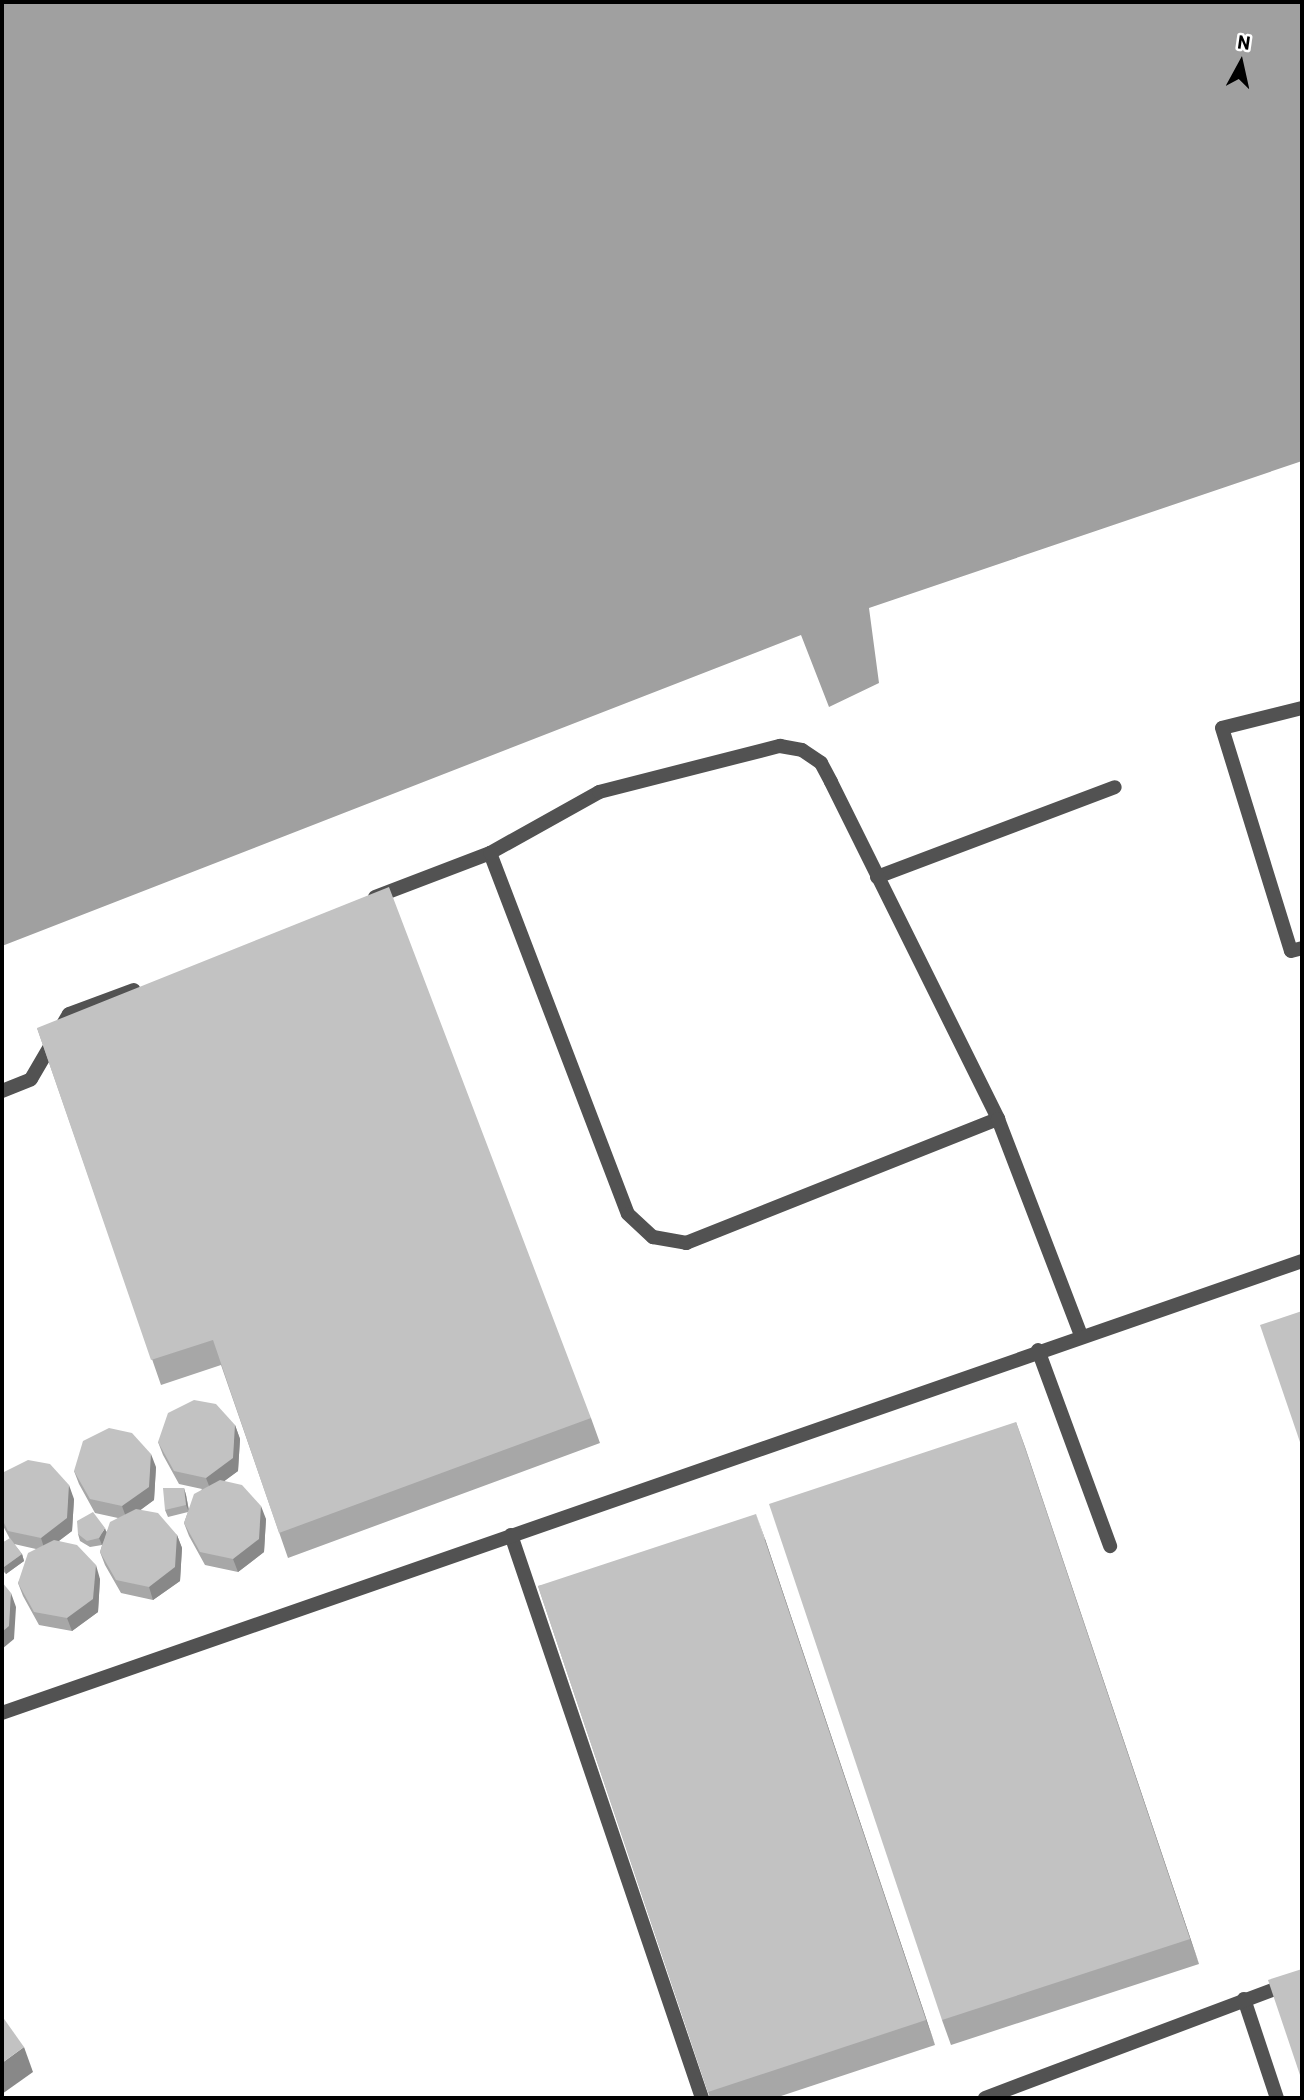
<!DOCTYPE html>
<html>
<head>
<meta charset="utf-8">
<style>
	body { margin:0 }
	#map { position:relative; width:1304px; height:2100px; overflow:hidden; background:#fff; font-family:Barlow,sans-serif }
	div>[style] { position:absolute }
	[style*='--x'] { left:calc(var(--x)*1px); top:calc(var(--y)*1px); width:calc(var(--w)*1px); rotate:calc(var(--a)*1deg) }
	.water>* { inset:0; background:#a0a0a0 }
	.lane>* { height:14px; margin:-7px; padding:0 7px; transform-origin:7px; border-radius:7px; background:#525252 }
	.street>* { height:14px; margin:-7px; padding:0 7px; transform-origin:7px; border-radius:7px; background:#525252 }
	.wall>* { inset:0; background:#a7a7a7 }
	.shaded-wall>* { inset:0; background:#888 }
	.building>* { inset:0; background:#c2c2c2 }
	span { translate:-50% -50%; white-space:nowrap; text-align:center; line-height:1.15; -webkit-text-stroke:7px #fff; paint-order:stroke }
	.frame { position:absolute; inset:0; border:4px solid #000; pointer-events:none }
	.north { position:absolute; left:1206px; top:28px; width:70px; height:70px; -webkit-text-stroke:5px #fff; paint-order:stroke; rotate:8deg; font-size:19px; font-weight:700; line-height:28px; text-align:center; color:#000 }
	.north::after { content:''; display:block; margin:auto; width:24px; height:32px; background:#000; clip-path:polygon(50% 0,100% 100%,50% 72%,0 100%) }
</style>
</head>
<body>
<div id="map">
	<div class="water">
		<i style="clip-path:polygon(2px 2px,1302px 2px,1302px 461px,869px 608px,879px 683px,829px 707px,801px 635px,2px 946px)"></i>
	</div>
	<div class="lane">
		<i style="--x:1302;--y:708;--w:82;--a:166"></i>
		<i style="--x:1222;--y:728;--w:233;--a:72.8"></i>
		<i style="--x:1291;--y:951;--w:11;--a:-15"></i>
		<i style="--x:490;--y:853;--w:386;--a:69.1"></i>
		<i style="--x:628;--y:1214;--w:34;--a:43"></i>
		<i style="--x:653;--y:1237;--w:34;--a:10"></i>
		<i style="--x:686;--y:1243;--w:336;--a:-21.7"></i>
		<i style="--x:877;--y:877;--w:254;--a:-20.7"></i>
		<i style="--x:375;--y:897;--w:123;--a:-20.9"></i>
		<i style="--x:490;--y:853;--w:125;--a:-29.2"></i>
		<i style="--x:599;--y:792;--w:187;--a:-14.3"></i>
		<i style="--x:780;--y:746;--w:22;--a:10"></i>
		<i style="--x:802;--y:750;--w:23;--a:34"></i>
		<i style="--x:821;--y:763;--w:21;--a:62"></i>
		<i style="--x:831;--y:782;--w:376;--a:63.6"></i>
		<i style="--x:998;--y:1119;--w:231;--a:69"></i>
		<i style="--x:2;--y:1091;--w:31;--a:-22"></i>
		<i style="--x:31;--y:1079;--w:75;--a:-59.7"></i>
		<i style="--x:69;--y:1014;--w:69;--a:-20.3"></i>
		<i style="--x:1038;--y:1350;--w:209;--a:69.8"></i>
		<i style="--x:511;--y:1535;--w:595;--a:71.26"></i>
		<i style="--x:1244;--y:1999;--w:104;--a:71.6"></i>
		<i style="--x:985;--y:2098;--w:339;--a:-20.6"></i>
	</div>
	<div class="street">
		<i style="--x:2;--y:1713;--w:1376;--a:-19.17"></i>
	</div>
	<div class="wall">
		<i style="clip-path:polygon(37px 1028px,591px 1418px,600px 1443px,288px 1558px,221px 1365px,161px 1385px)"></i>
		<i style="clip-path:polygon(1016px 1422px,1199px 1964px,951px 2045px,942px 2020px)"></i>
		<i style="clip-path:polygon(235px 1425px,240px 1439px,238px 1471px,224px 1481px,266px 1519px,264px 1552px,238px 1572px,205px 1565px,189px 1536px,184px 1523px,188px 1512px,168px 1517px,165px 1510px,184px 1488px,186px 1495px,189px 1510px,202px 1489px,179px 1484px,163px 1455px,158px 1442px)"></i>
		<i style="clip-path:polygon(156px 1467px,154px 1500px,140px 1510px,177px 1535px,182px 1548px,180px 1581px,153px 1600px,121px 1593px,105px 1565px,100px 1552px,103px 1542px,102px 1545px,90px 1547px,80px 1541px,78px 1534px,106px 1532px,118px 1518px,95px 1513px,79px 1484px,74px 1471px)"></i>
		<i style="clip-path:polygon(2px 1473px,74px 1499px,72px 1531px,59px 1541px,100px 1579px,98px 1612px,72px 1631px,39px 1625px,23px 1596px,18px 1583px,36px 1549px,14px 1544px,22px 1554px,24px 1561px,6px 1574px,2px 1570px,2px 1543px,10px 1539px,2px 1524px)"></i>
		<i style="clip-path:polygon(765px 1539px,935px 2045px,775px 2098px,710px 2098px,538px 1586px)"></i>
	</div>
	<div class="shaded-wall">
		<i style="clip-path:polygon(1016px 1422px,1025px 1447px,1199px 1964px,1190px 1939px)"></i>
		<i style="clip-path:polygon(235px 1425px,240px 1439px,238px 1471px,211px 1491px,206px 1478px)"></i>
		<i style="clip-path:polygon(151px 1454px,156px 1467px,154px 1500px,127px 1520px,122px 1506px)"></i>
		<i style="clip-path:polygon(69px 1485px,74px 1499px,72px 1531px,45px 1551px,41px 1538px)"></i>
		<i style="clip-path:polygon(184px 1488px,186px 1495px,189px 1512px,186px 1505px)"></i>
		<i style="clip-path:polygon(261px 1506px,266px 1519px,264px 1552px,238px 1572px,233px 1559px)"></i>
		<i style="clip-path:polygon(756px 1514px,765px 1539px,935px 2045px,926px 2020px)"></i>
		<i style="clip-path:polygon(105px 1528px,107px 1534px,102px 1545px,99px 1538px)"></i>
		<i style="clip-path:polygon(177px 1535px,182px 1548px,180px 1581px,153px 1600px,149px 1587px)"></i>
		<i style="clip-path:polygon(22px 1554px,24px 1561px,6px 1574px,4px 1567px)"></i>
		<i style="clip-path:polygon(96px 1565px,100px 1579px,98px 1612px,72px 1631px,67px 1618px)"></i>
		<i style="clip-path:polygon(11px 1593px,16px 1607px,14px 1639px,2px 1649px,2px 1632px)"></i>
		<i style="clip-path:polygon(24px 2047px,33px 2072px,2px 2094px,2px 2063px)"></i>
	</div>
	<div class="building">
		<i style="clip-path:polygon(389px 887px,591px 1418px,279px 1533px,213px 1340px,151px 1360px,37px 1028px)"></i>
		<i style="clip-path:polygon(1302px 1311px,1302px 1448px,1260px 1325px)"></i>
		<i style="clip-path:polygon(194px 1400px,216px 1404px,235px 1425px,233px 1458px,206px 1478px,174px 1471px,158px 1442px,168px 1413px)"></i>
		<i style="clip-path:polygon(1016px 1422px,1190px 1939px,942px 2020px,769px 1504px)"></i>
		<i style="clip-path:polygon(109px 1428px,132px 1433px,151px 1454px,149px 1487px,122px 1506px,90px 1499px,74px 1471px,83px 1441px)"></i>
		<i style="clip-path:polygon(28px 1460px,50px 1464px,69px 1485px,67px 1518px,41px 1538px,8px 1531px,2px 1519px,2px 1473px)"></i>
		<i style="clip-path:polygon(220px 1480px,242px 1485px,261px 1506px,259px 1539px,233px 1559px,200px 1552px,184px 1523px,194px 1494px)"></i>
		<i style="clip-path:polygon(163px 1488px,184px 1488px,186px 1505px,165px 1510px)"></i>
		<i style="clip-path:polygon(136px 1509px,158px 1513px,177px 1535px,175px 1567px,149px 1587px,116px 1580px,100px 1552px,110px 1522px)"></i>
		<i style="clip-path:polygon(93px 1512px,105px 1528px,99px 1538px,87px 1541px,78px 1534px,77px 1521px)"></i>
		<i style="clip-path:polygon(756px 1514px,926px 2020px,708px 2092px,538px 1586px)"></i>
		<i style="clip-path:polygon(10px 1538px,22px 1554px,4px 1567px,2px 1565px,2px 1543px)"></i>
		<i style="clip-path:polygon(54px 1540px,77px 1545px,96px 1565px,93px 1599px,67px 1618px,34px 1612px,18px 1583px,28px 1553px)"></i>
		<i style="clip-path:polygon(2px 1582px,11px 1593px,9px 1626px,2px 1632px)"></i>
		<i style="clip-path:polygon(1302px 1969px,1302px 2081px,1268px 1980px)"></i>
		<i style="clip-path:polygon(2px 2016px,24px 2047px,2px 2063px)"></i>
	</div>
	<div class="frame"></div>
	<div class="north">N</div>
</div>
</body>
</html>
